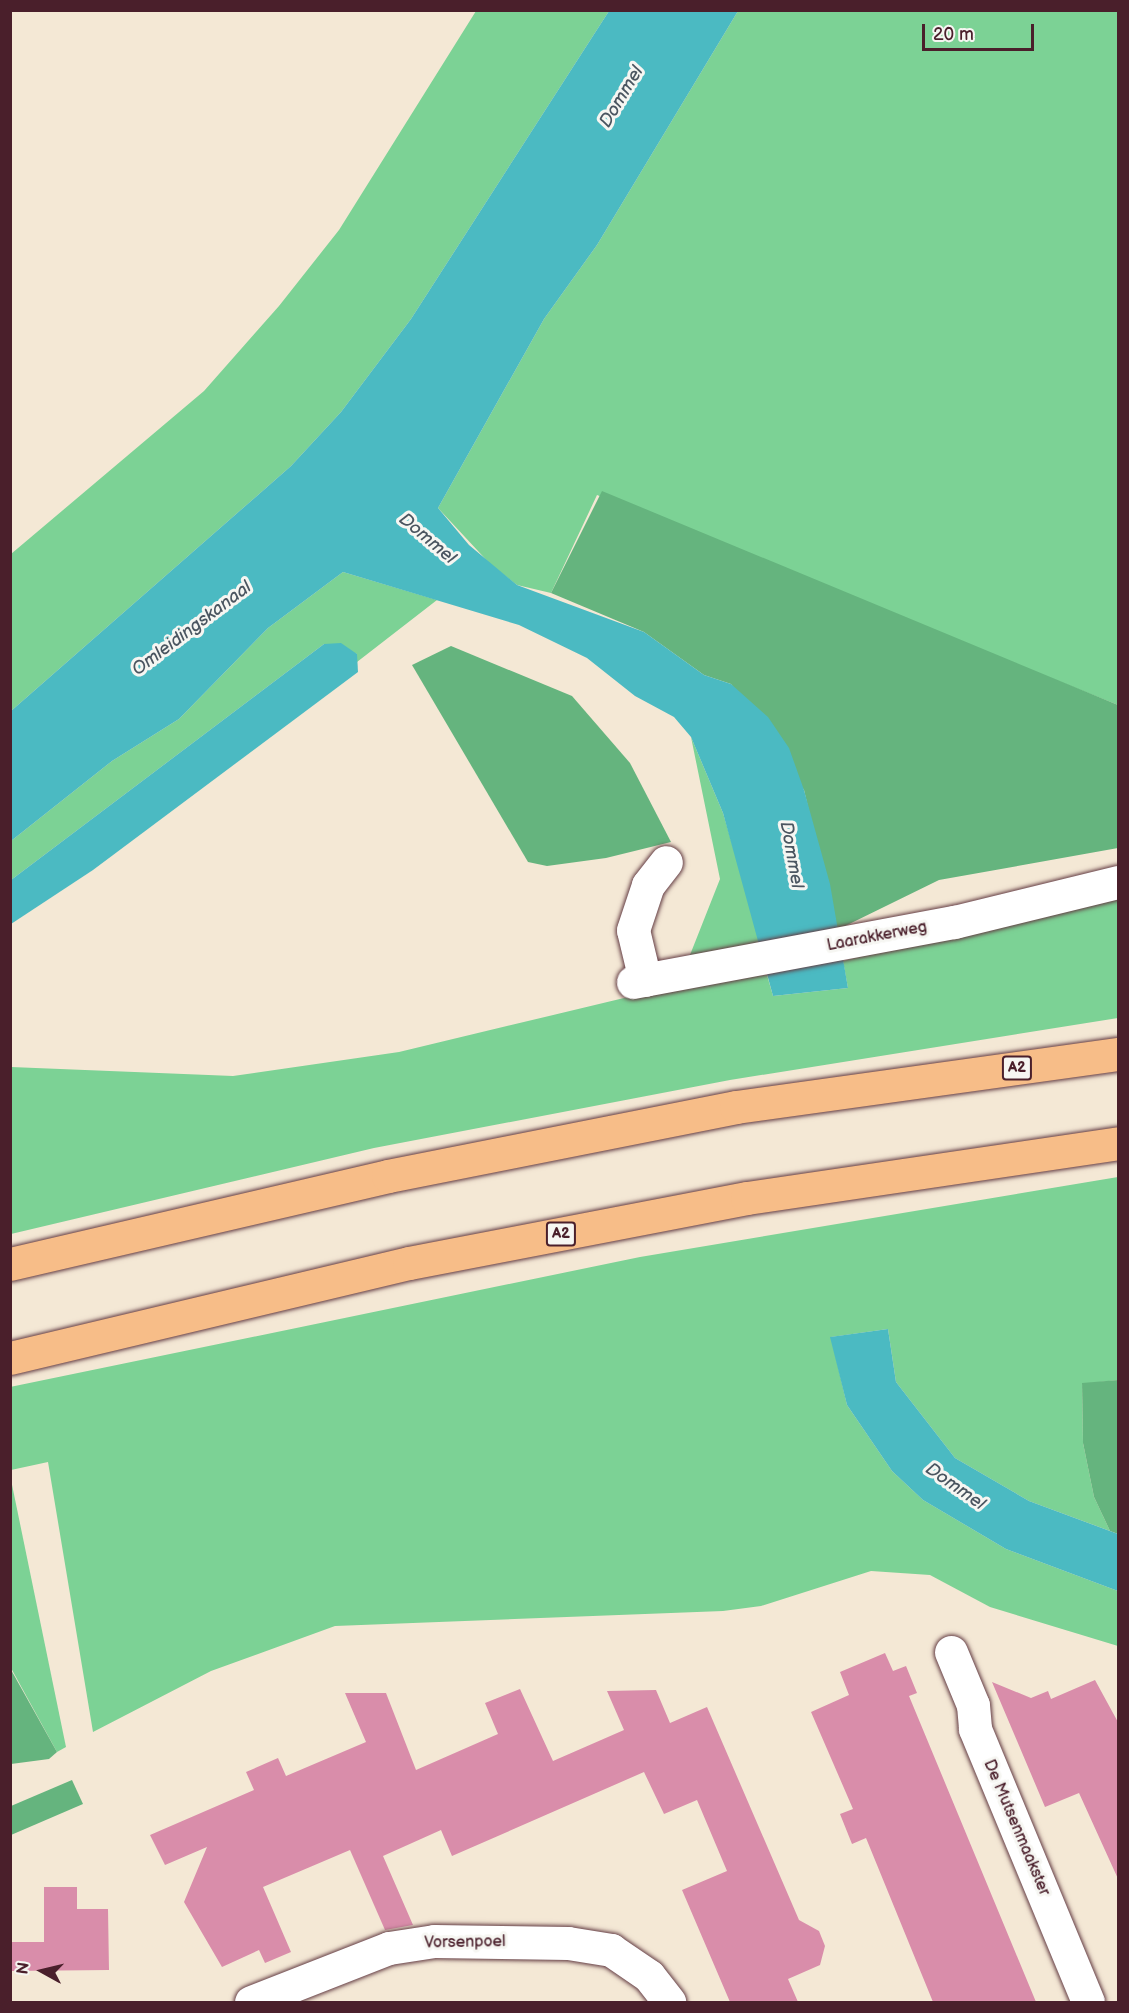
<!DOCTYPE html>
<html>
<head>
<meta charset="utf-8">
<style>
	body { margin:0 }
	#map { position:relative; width:1129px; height:2013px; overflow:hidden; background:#f4e8d5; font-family:"Balsamiq Sans",sans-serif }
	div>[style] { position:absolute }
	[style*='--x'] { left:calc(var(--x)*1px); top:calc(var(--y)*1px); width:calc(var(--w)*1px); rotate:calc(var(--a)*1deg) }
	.green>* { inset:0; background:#7cd295 }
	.forest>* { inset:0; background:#65b47e }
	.water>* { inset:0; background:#4bbac2 }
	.building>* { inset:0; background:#d98daa }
	.roads { filter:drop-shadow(0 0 2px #643d44) drop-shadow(0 0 2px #643d44) }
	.minor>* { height:33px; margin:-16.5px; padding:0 16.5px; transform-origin:16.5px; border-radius:16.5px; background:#fff }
	.highway>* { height:33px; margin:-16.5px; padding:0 16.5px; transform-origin:16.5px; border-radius:16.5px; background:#f7bd88 }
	span { translate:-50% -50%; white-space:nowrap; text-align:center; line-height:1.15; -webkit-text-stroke:6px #f6f6f2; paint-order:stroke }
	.shield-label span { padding:2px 4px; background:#f6f6f2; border:2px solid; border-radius:4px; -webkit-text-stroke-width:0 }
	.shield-label { font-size:15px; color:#4a1f2b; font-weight:700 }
	.street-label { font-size:16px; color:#4a1f2b }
	.water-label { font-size:18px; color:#4a5560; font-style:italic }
	.frame { position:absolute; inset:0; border:12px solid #4a1f2b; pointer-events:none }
	.north { position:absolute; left:12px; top:1941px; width:60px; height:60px; -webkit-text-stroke:4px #f6f6f2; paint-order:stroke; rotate:278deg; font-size:16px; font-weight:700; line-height:24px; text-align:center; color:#4a1f2b }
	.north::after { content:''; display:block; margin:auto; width:21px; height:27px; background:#4a1f2b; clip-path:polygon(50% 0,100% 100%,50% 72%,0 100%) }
	.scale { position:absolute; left:922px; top:24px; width:112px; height:27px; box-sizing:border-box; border:3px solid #4a1f2b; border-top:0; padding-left:8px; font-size:18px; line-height:21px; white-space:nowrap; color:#4a1f2b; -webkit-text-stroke:4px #f6f6f2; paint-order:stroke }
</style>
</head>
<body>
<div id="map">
	<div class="green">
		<i style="clip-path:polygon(476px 11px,609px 11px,411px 319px,341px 412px,291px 466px,11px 711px,11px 554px,204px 391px,279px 306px,339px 230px)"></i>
		<i style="clip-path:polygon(738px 11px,1118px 11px,1118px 705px,597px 495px,551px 593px,517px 585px,491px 565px,438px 508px,544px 319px,597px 245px)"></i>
		<i style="clip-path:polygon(343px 572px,437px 600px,357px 662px,357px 654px,324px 644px,11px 880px,11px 841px,112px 761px,179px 719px,268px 628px)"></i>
		<i style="clip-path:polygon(691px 737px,723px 813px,761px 942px,688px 960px,720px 879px)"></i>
		<i style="clip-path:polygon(1118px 891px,1118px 1018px,730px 1080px,374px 1148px,11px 1234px,11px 1067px,233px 1076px,399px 1052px,699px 980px,767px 975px,773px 996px,848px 988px,843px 961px)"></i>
		<i style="clip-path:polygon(1118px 1177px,1118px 1380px,1082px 1384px,1083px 1443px,1094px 1497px,1110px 1531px,1029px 1501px,955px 1458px,896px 1382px,888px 1329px,831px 1337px,847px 1405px,892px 1471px,923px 1500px,1006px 1549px,1118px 1591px,1118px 1646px,990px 1607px,930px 1575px,871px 1571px,761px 1606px,723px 1611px,335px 1626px,211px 1671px,93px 1732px,48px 1462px,11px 1470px,10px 1387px,640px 1257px)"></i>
		<i style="clip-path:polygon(10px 1475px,66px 1747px,57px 1752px,11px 1668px)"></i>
	</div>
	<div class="forest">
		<i style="clip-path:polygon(602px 491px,1118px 705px,1118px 848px,939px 880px,837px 930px,804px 790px,731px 684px,704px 675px,644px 632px,551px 593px)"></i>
		<i style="clip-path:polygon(451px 646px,572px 696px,630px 763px,671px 842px,606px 858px,547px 866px,528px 862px,412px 665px)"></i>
		<i style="clip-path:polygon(1118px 1380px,1118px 1534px,1110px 1531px,1094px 1497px,1083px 1443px,1082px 1383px)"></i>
		<i style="clip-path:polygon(10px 1668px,57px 1752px,49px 1759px,11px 1764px)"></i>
		<i style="clip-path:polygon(72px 1780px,83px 1804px,11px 1835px,11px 1806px)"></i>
	</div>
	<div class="water">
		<i style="clip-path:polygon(609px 11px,738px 11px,597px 245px,544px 319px,438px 508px,469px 545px,517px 585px,644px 632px,704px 675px,731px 684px,768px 717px,789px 748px,804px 790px,830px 884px,848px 988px,773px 996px,723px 813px,691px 737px,674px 717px,635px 696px,587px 658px,519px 625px,343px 572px,268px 628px,179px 719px,112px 761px,11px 841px,11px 711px,291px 466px,341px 412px,411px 319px)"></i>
		<i style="clip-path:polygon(341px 643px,357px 654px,358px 672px,93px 870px,11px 924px,11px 880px,324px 644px)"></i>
		<i style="clip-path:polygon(888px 1329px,896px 1382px,955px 1458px,1029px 1501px,1118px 1534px,1118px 1591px,1006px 1549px,923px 1500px,892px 1471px,847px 1405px,830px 1337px)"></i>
	</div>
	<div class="building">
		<i style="clip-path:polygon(885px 1653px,893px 1671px,906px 1666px,917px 1693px,909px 1696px,1036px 2002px,933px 2002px,866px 1838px,852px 1844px,840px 1814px,853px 1809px,811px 1712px,849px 1695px,840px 1672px)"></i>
		<i style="clip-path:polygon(1095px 1680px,1119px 1724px,1119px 1881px,1079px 1793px,1045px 1807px,992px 1682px,1031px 1698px,1048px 1691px,1051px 1699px)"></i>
		<i style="clip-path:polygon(520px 1689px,553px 1761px,624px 1730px,607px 1691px,656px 1690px,670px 1723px,707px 1707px,799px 1920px,819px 1931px,825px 1946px,820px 1965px,788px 1979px,798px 2002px,730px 2002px,682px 1890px,727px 1871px,697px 1800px,664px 1814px,644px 1772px,452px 1856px,441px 1830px,383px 1856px,413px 1925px,385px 1930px,350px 1850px,263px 1887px,291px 1952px,265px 1963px,259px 1950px,222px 1967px,184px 1902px,207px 1847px,165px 1865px,150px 1835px,254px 1790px,246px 1772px,278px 1758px,286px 1776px,366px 1742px,345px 1693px,386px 1693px,416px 1770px,498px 1734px,485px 1703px)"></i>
		<i style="clip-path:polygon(44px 1887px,77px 1887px,77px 1909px,108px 1909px,109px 1970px,10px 1971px,10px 1942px,44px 1942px)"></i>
	</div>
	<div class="roads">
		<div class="minor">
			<i style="--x:645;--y:980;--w:51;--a:-103.5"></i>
			<i style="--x:633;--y:930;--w:47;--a:-71.6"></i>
			<i style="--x:648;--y:885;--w:29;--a:-52"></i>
			<i style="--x:633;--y:982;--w:327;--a:-10.6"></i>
			<i style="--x:954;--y:922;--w:169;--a:-13.7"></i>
			<i style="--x:951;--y:1652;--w:57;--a:67.5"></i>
			<i style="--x:973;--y:1705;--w:24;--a:85"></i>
			<i style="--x:975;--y:1729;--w:295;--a:67.5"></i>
			<i style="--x:251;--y:2002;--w:148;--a:-21.4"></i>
			<i style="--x:389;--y:1948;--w:46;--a:-8.8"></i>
			<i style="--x:434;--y:1941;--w:134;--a:0.9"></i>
			<i style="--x:568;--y:1943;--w:44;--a:9.2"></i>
			<i style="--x:611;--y:1950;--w:46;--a:34.4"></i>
			<i style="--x:649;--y:1976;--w:33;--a:52"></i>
		</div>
		<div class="highway">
			<i style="--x:10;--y:1264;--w:388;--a:-13.1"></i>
			<i style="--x:388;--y:1176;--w:355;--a:-11.2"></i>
			<i style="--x:736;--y:1107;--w:386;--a:-7.9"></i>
			<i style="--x:10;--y:1358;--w:410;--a:-13.4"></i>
			<i style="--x:409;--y:1263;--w:344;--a:-10.9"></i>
			<i style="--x:747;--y:1198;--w:375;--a:-8.4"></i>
		</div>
	</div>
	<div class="shield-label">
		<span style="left:1017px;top:1068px">A2</span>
		<span style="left:561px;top:1234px">A2</span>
	</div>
	<div class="street-label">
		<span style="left:877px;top:937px;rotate:-11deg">Laarakkerweg</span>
		<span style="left:1016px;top:1828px;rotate:67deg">De Mutsenmaakster</span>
		<span style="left:465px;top:1943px;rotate:-1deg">Vorsenpoel</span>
	</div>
	<div class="water-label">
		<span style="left:622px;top:97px;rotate:-59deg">Dommel</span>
		<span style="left:427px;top:539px;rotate:40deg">Dommel</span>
		<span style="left:192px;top:629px;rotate:-37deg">Omleidingskanaal</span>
		<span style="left:791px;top:855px;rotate:80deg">Dommel</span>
		<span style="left:955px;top:1487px;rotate:35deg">Dommel</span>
	</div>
	<div class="frame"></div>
	<div class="north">N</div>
	<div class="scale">20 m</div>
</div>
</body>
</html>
